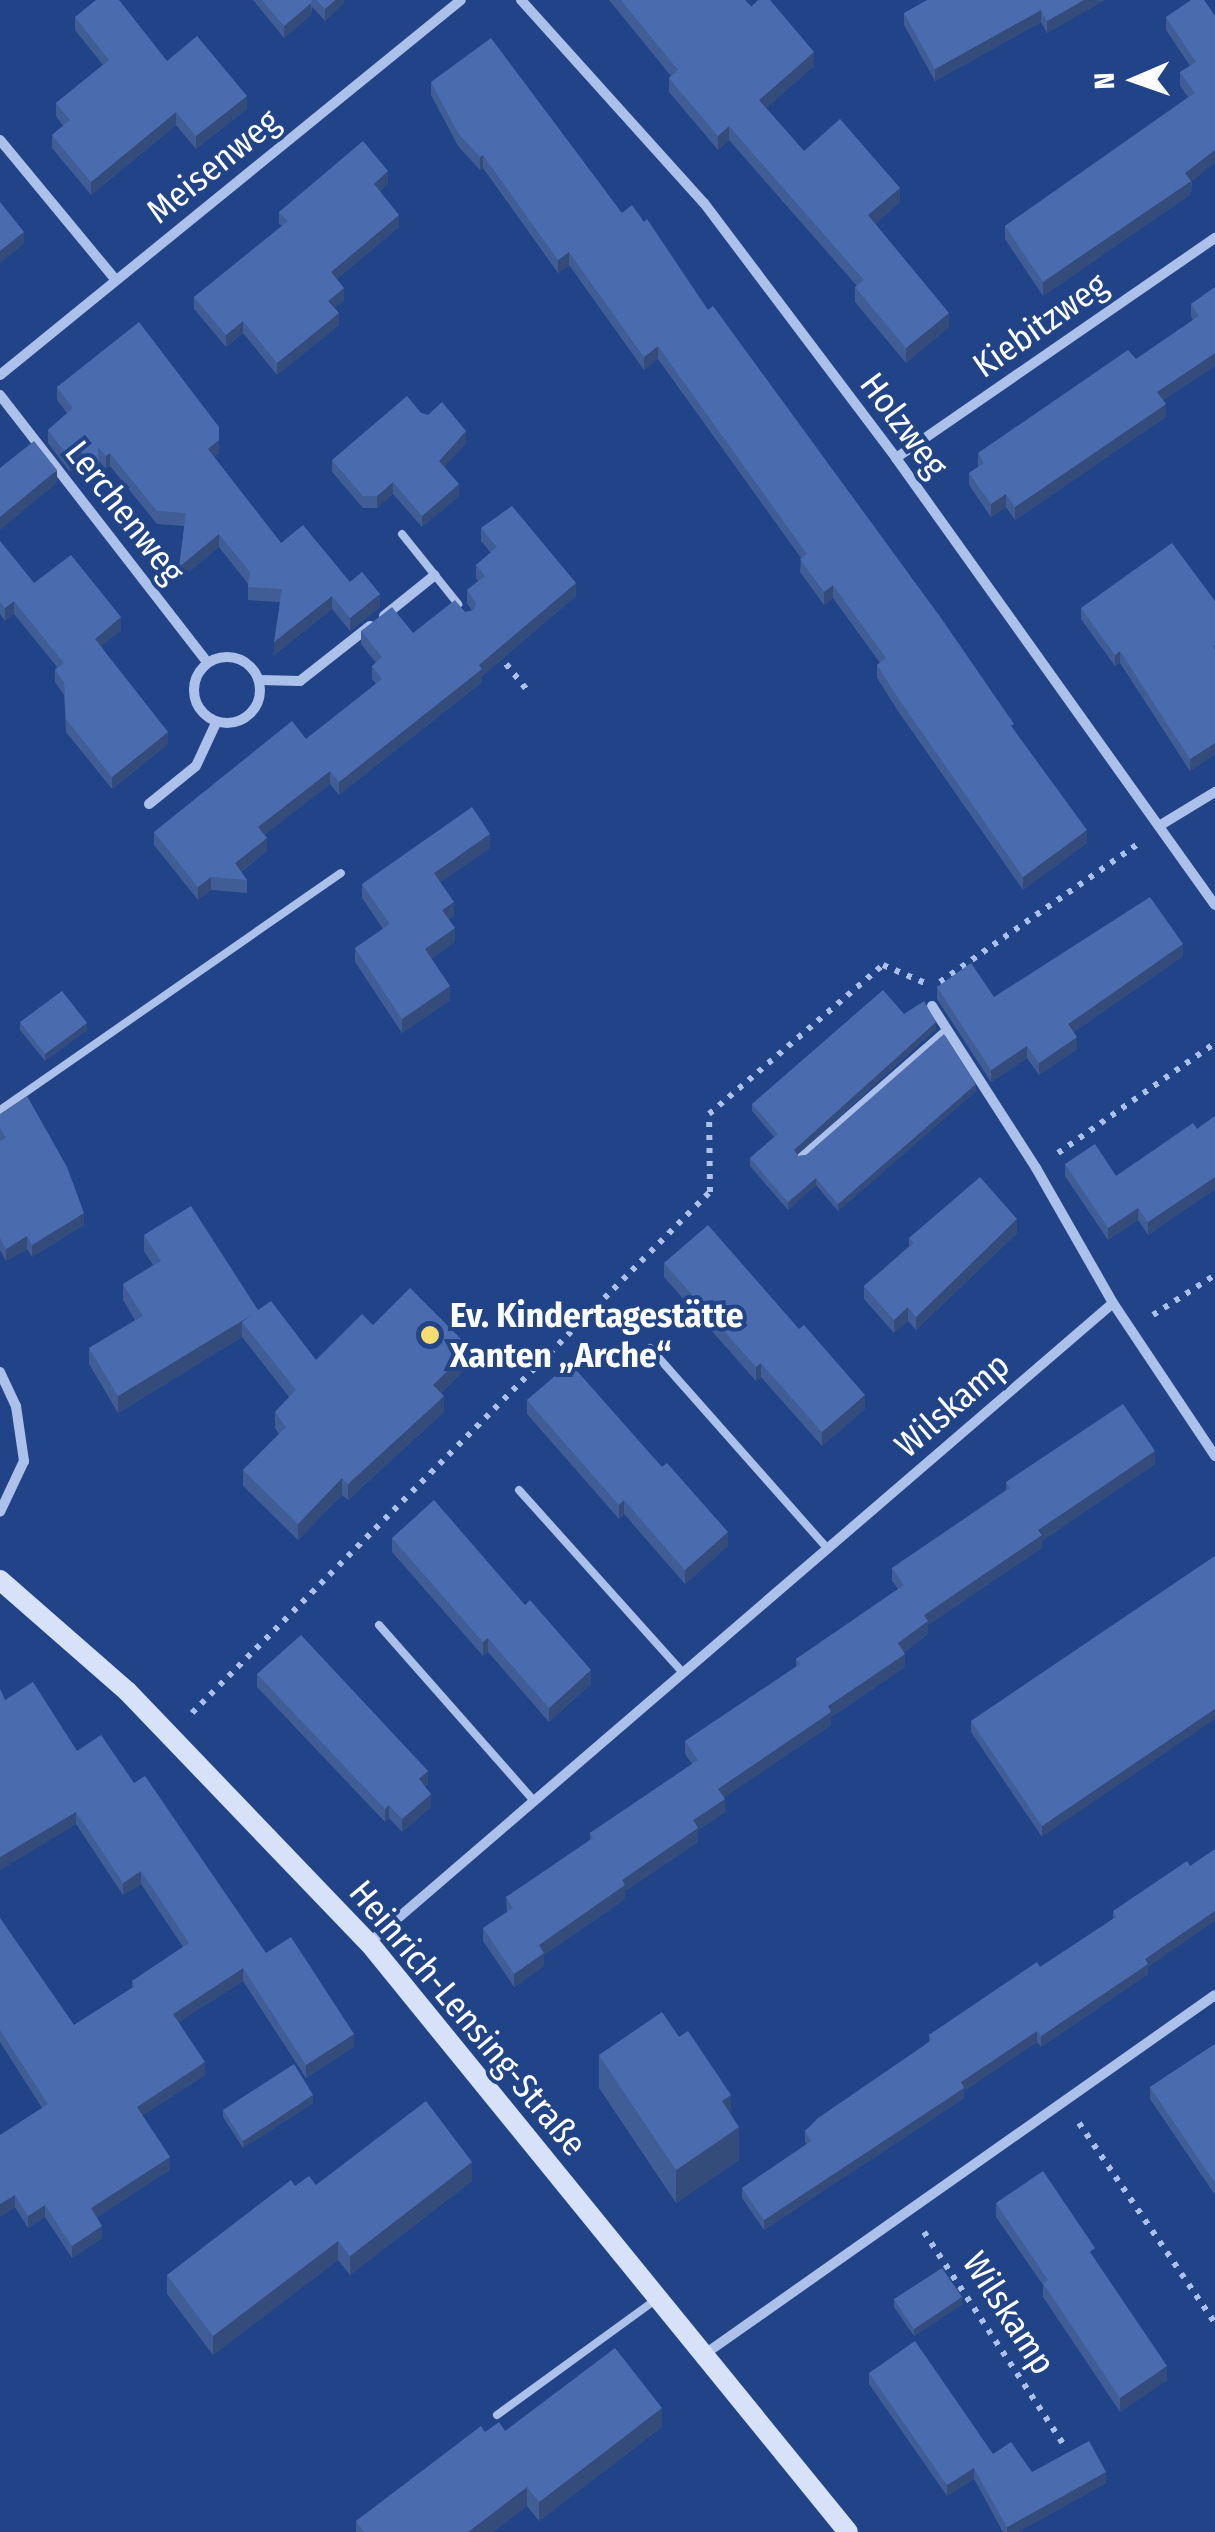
<!DOCTYPE html>
<html>
<head>
<meta charset="utf-8">
<style>
	body { margin:0 }
	#map { position:relative; width:1215px; height:2532px; overflow:hidden; background:#214387; font-family:"Fira Sans Condensed",sans-serif }
	div>[style] { position:absolute }
	[style*='--x'] { left:calc(var(--x)*1px); top:calc(var(--y)*1px); width:calc(var(--w)*1px); rotate:calc(var(--a)*1deg) }
	.path>* { height:6px; margin-top:-3px; transform-origin:0; background:repeating-linear-gradient(90deg,#acc1ea 0 5px,transparent 0 13px) }
	.lane>* { height:8px; margin:-4px; padding:0 4px; transform-origin:4px; border-radius:4px; background:#acc1ea }
	.street>* { height:10px; margin:-5px; padding:0 5px; transform-origin:5px; border-radius:5px; background:#acc1ea }
	.street>.ring { margin:-5px; padding:0; box-sizing:content-box; background:none; border:10px solid #acc1ea; border-radius:50% }
	.secondary>* { height:20px; margin:-10px; padding:0 10px; transform-origin:10px; border-radius:10px; background:#d7e2f8 }
	.wall>* { inset:0; background:#405d96 }
	.shaded-wall>* { inset:0; background:#344c7a }
	.building>* { inset:0; background:#4a6caf }
	.dots>* { width:28px; height:28px; translate:-50% -50%; box-sizing:border-box; border:5px solid #214387; border-radius:50% }
	span { translate:-50% -50%; white-space:nowrap; text-align:center; line-height:1.15; -webkit-text-stroke:8px #214387; paint-order:stroke }
	.street-label { font-size:35px; color:#fff }
	.poi-label { font-size:35px; color:#fff; font-weight:700 }
	.left { translate:0 -50%; text-align:left }
	.north { position:absolute; left:1085px; top:30px; width:100px; height:100px; -webkit-text-stroke:8px #214387; paint-order:stroke; rotate:268deg; font-size:28px; font-weight:700; line-height:40px; text-align:center; color:#fff }
	.north::after { content:''; display:block; margin:auto; width:35px; height:45px; background:#fff; clip-path:polygon(50% 0,100% 100%,50% 72%,0 100%) }
</style>
</head>
<body>
<div id="map">
	<div class="path">
		<i style="--x:498;--y:654;--w:46;--a:51.1"></i>
		<i style="--x:940;--y:982;--w:243;--a:-34.9"></i>
		<i style="--x:1058;--y:1153;--w:192;--a:-35"></i>
		<i style="--x:1153;--y:1315;--w:74;--a:-32.8"></i>
		<i style="--x:192;--y:1713;--w:735;--a:-45.17"></i>
		<i style="--x:710;--y:1192;--w:78;--a:-90.7"></i>
		<i style="--x:709;--y:1114;--w:229;--a:-40.6"></i>
		<i style="--x:883;--y:965;--w:46;--a:23.2"></i>
		<i style="--x:1079;--y:2123;--w:242;--a:55.8"></i>
		<i style="--x:924;--y:2232;--w:255;--a:56.7"></i>
	</div>
	<div class="lane">
		<i style="--x:402;--y:534;--w:90;--a:51.3"></i>
		<i style="--x:0;--y:1110;--w:415;--a:-34.8"></i>
		<i style="--x:801;--y:1157;--w:191;--a:-41.2"></i>
		<i style="--x:650;--y:1348;--w:267;--a:48.5"></i>
		<i style="--x:519;--y:1490;--w:246;--a:48.1"></i>
		<i style="--x:379;--y:1625;--w:235;--a:48.6"></i>
		<i style="--x:497;--y:2415;--w:195;--a:-36"></i>
	</div>
	<div class="street">
		<i style="--x:521;--y:0;--w:273;--a:48"></i>
		<i style="--x:704;--y:203;--w:319;--a:53"></i>
		<i style="--x:896;--y:458;--w:549;--a:54.49"></i>
		<i style="--x:0;--y:140;--w:182;--a:50.4"></i>
		<i style="--x:0;--y:375;--w:594;--a:-39.13"></i>
		<i style="--x:0;--y:395;--w:338;--a:52.2"></i>
		<i style="--x:896;--y:458;--w:388;--a:-34.6"></i>
		<i style="--x:384;--y:616;--w:65;--a:-38.8"></i>
		<i class="ring" style="left:194px;top:657px;width:56px;height:56px"></i>
		<i style="--x:260;--y:680;--w:40;--a:1.4"></i>
		<i style="--x:300;--y:681;--w:89;--a:-38.2"></i>
		<i style="--x:149;--y:804;--w:60;--a:-39"></i>
		<i style="--x:196;--y:766;--w:47;--a:-65.1"></i>
		<i style="--x:1159;--y:826;--w:66;--a:-31.3"></i>
		<i style="--x:932;--y:1006;--w:193;--a:57.3"></i>
		<i style="--x:1036;--y:1168;--w:155;--a:60.3"></i>
		<i style="--x:1113;--y:1303;--w:184;--a:56.3"></i>
		<i style="--x:0;--y:1372;--w:38;--a:65"></i>
		<i style="--x:16;--y:1406;--w:56;--a:81.7"></i>
		<i style="--x:24;--y:1461;--w:56;--a:115.2"></i>
		<i style="--x:369;--y:1943;--w:981;--a:-40.7"></i>
		<i style="--x:702;--y:2356;--w:627;--a:-35.13"></i>
	</div>
	<div class="secondary">
		<i style="--x:0;--y:1580;--w:169;--a:41.2"></i>
		<i style="--x:127;--y:1691;--w:349;--a:46.2"></i>
		<i style="--x:369;--y:1943;--w:759;--a:50.88"></i>
	</div>
	<div class="wall">
		<i style="clip-path:polygon(253px 0,344px 0,344px 3px,325px 21px,312px 7px,311px 15px,284px 38px)"></i>
		<i style="clip-path:polygon(609px 0,745px 0,814px 66px,766px 108px,804px 151px,900px 202px,875px 224px,949px 327px,906px 363px,855px 302px,855px 287px,857px 286px,729px 140px,718px 150px,669px 92px,669px 78px,671px 76px)"></i>
		<i style="clip-path:polygon(1104px 0,1047px 33px,1041px 22px,935px 81px,904px 25px,904px 13px)"></i>
		<i style="clip-path:polygon(1204px 0,1191px 194px,1043px 296px,1005px 239px,1005px 226px,1188px 97px,1180px 86px,1180px 72px,1190px 66px,1166px 30px,1166px 17px)"></i>
		<i style="clip-path:polygon(75px 17px,167px 61px,247px 109px,196px 149px,176px 125px,91px 195px,52px 148px,52px 135px,63px 126px,56px 116px,56px 103px,103px 65px,75px 30px)"></i>
		<i style="clip-path:polygon(431px 82px,622px 213px,708px 310px,1014px 730px,1087px 843px,1023px 890px,898px 711px,877px 678px,877px 665px,880px 663px,833px 598px,824px 605px,800px 572px,801px 558px,658px 359px,644px 370px,569px 265px,558px 273px,483px 168px,480px 170px,458px 146px,431px 95px)"></i>
		<i style="clip-path:polygon(388px 183px,380px 191px,399px 227px,337px 279px,344px 300px,334px 308px,339px 325px,277px 375px,243px 333px,226px 347px,194px 309px,194px 297px,282px 226px,279px 224px,279px 212px)"></i>
		<i style="clip-path:polygon(1215px 287px,1215px 366px,1163px 400px,1166px 417px,1015px 520px,1006px 507px,991px 517px,969px 485px,969px 473px,978px 467px,978px 453px,1136px 359px,1193px 320px,1191px 316px,1191px 304px)"></i>
		<i style="clip-path:polygon(57px 387px,219px 453px,214px 457px,281px 543px,350px 582px,380px 607px,350px 631px,332px 609px,274px 655px,280px 602px,248px 600px,248px 584px,219px 547px,179px 580px,184px 526px,157px 524px,110px 466px,106px 469px,98px 460px,99px 485px,81px 463px,70px 472px,48px 443px,48px 430px,67px 413px,57px 400px)"></i>
		<i style="clip-path:polygon(421px 413px,466px 443px,444px 467px,459px 496px,422px 527px,393px 494px,377px 508px,363px 508px,332px 472px,332px 460px)"></i>
		<i style="clip-path:polygon(481px 528px,576px 596px,482px 676px,482px 682px,339px 795px,330px 784px,264px 835px,267px 851px,241px 872px,247px 880px,247px 893px,211px 890px,198px 900px,154px 845px,154px 832px,306px 739px,376px 684px,372px 679px,372px 666px,376px 663px,361px 644px,361px 631px,413px 633px,465px 612px,472px 611px,467px 603px,467px 590px,478px 581px,476px 578px,476px 565px,491px 553px,481px 541px)"></i>
		<i style="clip-path:polygon(0 541px,34px 583px,121px 630px,101px 646px,168px 744px,112px 789px,66px 732px,64px 695px,55px 682px,55px 670px,57px 667px,14px 614px,5px 621px,0 614px)"></i>
		<i style="clip-path:polygon(1215px 601px,1215px 754px,1190px 771px,1120px 663px,1115px 666px,1081px 619px,1081px 608px)"></i>
		<i style="clip-path:polygon(490px 848px,440px 882px,454px 916px,449px 919px,455px 942px,431px 959px,450px 1000px,402px 1033px,355px 962px,355px 948px,383px 929px,362px 898px,362px 884px)"></i>
		<i style="clip-path:polygon(1183px 956px,1074px 1032px,1077px 1049px,1039px 1075px,1027px 1058px,991px 1082px,937px 999px,937px 987px,994px 997px)"></i>
		<i style="clip-path:polygon(904px 1014px,936px 1029px,797px 1155px,798px 1156px,806px 1155px,976px 1091px,838px 1211px,816px 1185px,788px 1210px,750px 1166px,750px 1158px,774px 1137px,752px 1111px,752px 1104px)"></i>
		<i style="clip-path:polygon(20px 1022px,87px 1030px,45px 1061px,20px 1030px)"></i>
		<i style="clip-path:polygon(0 1114px,84px 1225px,32px 1257px,27px 1249px,6px 1261px,0 1250px)"></i>
		<i style="clip-path:polygon(1215px 1116px,1215px 1189px,1148px 1235px,1138px 1220px,1108px 1240px,1065px 1176px,1065px 1164px,1116px 1176px,1197px 1129px)"></i>
		<i style="clip-path:polygon(1017px 1233px,916px 1330px,908px 1321px,894px 1333px,864px 1299px,864px 1286px,909px 1246px,909px 1238px)"></i>
		<i style="clip-path:polygon(144px 1235px,258px 1310px,316px 1360px,373px 1325px,470px 1364px,441px 1393px,444px 1412px,348px 1500px,342px 1495px,298px 1540px,243px 1486px,243px 1470px,279px 1434px,275px 1428px,275px 1412px,289px 1397px,242px 1337px,118px 1413px,89px 1364px,89px 1348px,135px 1320px,123px 1300px,123px 1284px,153px 1265px,144px 1251px)"></i>
		<i style="clip-path:polygon(664px 1263px,865px 1409px,822px 1446px,761px 1377px,756px 1381px,664px 1277px)"></i>
		<i style="clip-path:polygon(527px 1400px,728px 1546px,685px 1584px,624px 1514px,619px 1519px,527px 1414px)"></i>
		<i style="clip-path:polygon(1155px 1464px,1042px 1541px,1042px 1548px,928px 1625px,928px 1634px,904px 1652px,905px 1667px,831px 1717px,831px 1725px,724px 1797px,725px 1812px,698px 1830px,698px 1842px,625px 1891px,625px 1899px,544px 1955px,544px 1966px,514px 1987px,483px 1941px,483px 1928px,507px 1912px,506px 1897px,590px 1840px,590px 1833px,692px 1764px,685px 1754px,685px 1741px,796px 1667px,796px 1659px,898px 1589px,892px 1581px,892px 1568px,1006px 1490px,1006px 1482px)"></i>
		<i style="clip-path:polygon(392px 1538px,525px 1605px,591px 1684px,549px 1722px,488px 1652px,483px 1656px,392px 1552px)"></i>
		<i style="clip-path:polygon(1215px 1556px,1042px 1837px,971px 1732px,971px 1721px)"></i>
		<i style="clip-path:polygon(257px 1674px,428px 1784px,425px 1786px,431px 1807px,402px 1832px,389px 1818px,385px 1822px,257px 1687px)"></i>
		<i style="clip-path:polygon(0 1689px,5px 1700px,77px 1751px,134px 1783px,266px 1953px,354px 2047px,306px 2078px,243px 1981px,179px 2022px,205px 2075px,142px 2116px,170px 2170px,97px 2217px,102px 2238px,72px 2258px,45px 2217px,28px 2228px,15px 2207px,0 2217px,42px 2108px,0 2042px,0 1918px,74px 2025px,132px 1988px,132px 1981px,183px 1947px,141px 1884px,123px 1895px,76px 1824px,0 1870px)"></i>
		<i style="clip-path:polygon(1113px 1911px,1148px 1967px,1148px 1974px,1041px 2047px,1037px 2042px,964px 2091px,964px 2098px,764px 2230px,742px 2198px,742px 2188px,807px 2144px,805px 2142px,805px 2131px,929px 2042px,929px 2035px,1040px 1967px,1113px 1919px)"></i>
		<i style="clip-path:polygon(1215px 2044px,1215px 2195px,1150px 2099px,1150px 2087px)"></i>
		<i style="clip-path:polygon(599px 2055px,731px 2115px,739px 2160px,676px 2203px,599px 2088px)"></i>
		<i style="clip-path:polygon(313px 2103px,243px 2148px,223px 2117px,223px 2110px)"></i>
		<i style="clip-path:polygon(472px 2181px,350px 2275px,338px 2260px,213px 2355px,167px 2294px,167px 2275px,295px 2186px)"></i>
		<i style="clip-path:polygon(996px 2203px,1095px 2260px,1167px 2380px,1120px 2412px,1043px 2297px,1043px 2285px,996px 2217px)"></i>
		<i style="clip-path:polygon(894px 2299px,962px 2304px,914px 2336px,894px 2307px)"></i>
		<i style="clip-path:polygon(869px 2373px,993px 2454px,1032px 2472px,1106px 2483px,1018px 2532px,1003px 2532px,974px 2479px,947px 2496px,869px 2384px)"></i>
		<i style="clip-path:polygon(662px 2427px,539px 2521px,527px 2506px,493px 2532px,356px 2532px,356px 2521px,485px 2432px)"></i>
	</div>
	<div class="shaded-wall">
		<i style="clip-path:polygon(335px 0,344px 0,344px 3px,325px 21px,325px 9px)"></i>
		<i style="clip-path:polygon(1084px 0,1104px 1px,1047px 33px,1047px 21px)"></i>
		<i style="clip-path:polygon(311px 3px,311px 15px,284px 38px,284px 26px)"></i>
		<i style="clip-path:polygon(1041px 10px,1041px 22px,935px 81px,935px 69px)"></i>
		<i style="clip-path:polygon(814px 52px,814px 66px,759px 114px,759px 100px)"></i>
		<i style="clip-path:polygon(247px 96px,247px 109px,196px 149px,196px 136px)"></i>
		<i style="clip-path:polygon(176px 112px,176px 125px,91px 195px,91px 182px)"></i>
		<i style="clip-path:polygon(729px 126px,729px 140px,718px 150px,718px 136px)"></i>
		<i style="clip-path:polygon(1215px 150px,1215px 163px,1191px 182px,1191px 194px,1043px 296px,1043px 282px)"></i>
		<i style="clip-path:polygon(483px 155px,483px 168px,480px 170px,480px 157px)"></i>
		<i style="clip-path:polygon(388px 171px,388px 183px,374px 196px,374px 184px)"></i>
		<i style="clip-path:polygon(900px 188px,900px 202px,868px 230px,868px 215px)"></i>
		<i style="clip-path:polygon(399px 215px,399px 227px,331px 284px,331px 272px)"></i>
		<i style="clip-path:polygon(24px 232px,24px 244px,0 263px,0 251px)"></i>
		<i style="clip-path:polygon(569px 252px,569px 265px,558px 273px,558px 260px)"></i>
		<i style="clip-path:polygon(344px 288px,344px 300px,328px 313px,328px 301px)"></i>
		<i style="clip-path:polygon(339px 313px,339px 325px,277px 375px,277px 363px)"></i>
		<i style="clip-path:polygon(949px 313px,949px 327px,906px 363px,906px 348px)"></i>
		<i style="clip-path:polygon(243px 321px,243px 333px,226px 347px,226px 335px)"></i>
		<i style="clip-path:polygon(658px 346px,658px 359px,644px 370px,644px 357px)"></i>
		<i style="clip-path:polygon(1215px 353px,1215px 366px,1157px 404px,1157px 392px)"></i>
		<i style="clip-path:polygon(1166px 404px,1166px 417px,1015px 520px,1015px 507px)"></i>
		<i style="clip-path:polygon(466px 431px,466px 443px,439px 473px,439px 461px)"></i>
		<i style="clip-path:polygon(219px 440px,219px 453px,208px 462px,208px 449px)"></i>
		<i style="clip-path:polygon(81px 450px,81px 463px,70px 472px,70px 459px)"></i>
		<i style="clip-path:polygon(110px 453px,110px 466px,106px 469px,106px 456px)"></i>
		<i style="clip-path:polygon(57px 470px,57px 483px,0 530px,0 517px)"></i>
		<i style="clip-path:polygon(393px 482px,393px 494px,377px 508px,377px 496px)"></i>
		<i style="clip-path:polygon(459px 484px,459px 496px,422px 527px,422px 516px)"></i>
		<i style="clip-path:polygon(1006px 494px,1006px 507px,991px 517px,991px 504px)"></i>
		<i style="clip-path:polygon(219px 534px,219px 547px,179px 580px,179px 567px)"></i>
		<i style="clip-path:polygon(576px 583px,576px 596px,482px 676px,482px 682px,339px 795px,339px 782px)"></i>
		<i style="clip-path:polygon(833px 585px,833px 598px,824px 605px,824px 592px)"></i>
		<i style="clip-path:polygon(380px 594px,380px 607px,350px 631px,350px 618px)"></i>
		<i style="clip-path:polygon(332px 596px,332px 609px,274px 655px,274px 642px)"></i>
		<i style="clip-path:polygon(14px 601px,14px 614px,5px 621px,5px 608px)"></i>
		<i style="clip-path:polygon(121px 617px,121px 630px,95px 651px,95px 639px)"></i>
		<i style="clip-path:polygon(1120px 651px,1120px 663px,1115px 666px,1115px 655px)"></i>
		<i style="clip-path:polygon(168px 732px,168px 744px,112px 789px,112px 777px)"></i>
		<i style="clip-path:polygon(1215px 743px,1215px 754px,1190px 771px,1190px 759px)"></i>
		<i style="clip-path:polygon(330px 771px,330px 784px,258px 840px,258px 827px)"></i>
		<i style="clip-path:polygon(1087px 830px,1087px 843px,1023px 890px,1023px 877px)"></i>
		<i style="clip-path:polygon(490px 834px,490px 848px,434px 887px,434px 873px)"></i>
		<i style="clip-path:polygon(267px 838px,267px 851px,235px 876px,235px 863px)"></i>
		<i style="clip-path:polygon(211px 877px,211px 890px,198px 900px,198px 887px)"></i>
		<i style="clip-path:polygon(454px 902px,454px 916px,442px 924px,442px 910px)"></i>
		<i style="clip-path:polygon(455px 928px,455px 942px,425px 963px,425px 949px)"></i>
		<i style="clip-path:polygon(1183px 944px,1183px 956px,1068px 1036px,1068px 1024px)"></i>
		<i style="clip-path:polygon(450px 986px,450px 1000px,402px 1033px,402px 1019px)"></i>
		<i style="clip-path:polygon(936px 1022px,936px 1029px,794px 1157px,794px 1150px)"></i>
		<i style="clip-path:polygon(87px 1023px,87px 1030px,45px 1061px,45px 1054px)"></i>
		<i style="clip-path:polygon(1077px 1037px,1077px 1049px,1039px 1075px,1039px 1063px)"></i>
		<i style="clip-path:polygon(1027px 1046px,1027px 1058px,991px 1082px,991px 1070px)"></i>
		<i style="clip-path:polygon(976px 1084px,976px 1091px,838px 1211px,838px 1204px)"></i>
		<i style="clip-path:polygon(1215px 1177px,1215px 1189px,1148px 1235px,1148px 1222px)"></i>
		<i style="clip-path:polygon(816px 1178px,816px 1185px,788px 1210px,788px 1202px)"></i>
		<i style="clip-path:polygon(1138px 1208px,1138px 1220px,1108px 1240px,1108px 1228px)"></i>
		<i style="clip-path:polygon(84px 1213px,84px 1225px,32px 1257px,32px 1245px)"></i>
		<i style="clip-path:polygon(1017px 1219px,1017px 1233px,916px 1330px,916px 1317px)"></i>
		<i style="clip-path:polygon(27px 1236px,27px 1249px,6px 1261px,6px 1249px)"></i>
		<i style="clip-path:polygon(908px 1307px,908px 1321px,894px 1333px,894px 1320px)"></i>
		<i style="clip-path:polygon(253px 1314px,242px 1322px,242px 1337px,118px 1413px,118px 1396px)"></i>
		<i style="clip-path:polygon(470px 1348px,470px 1364px,433px 1401px,433px 1385px)"></i>
		<i style="clip-path:polygon(761px 1363px,761px 1377px,756px 1381px,756px 1367px)"></i>
		<i style="clip-path:polygon(865px 1395px,865px 1409px,822px 1446px,822px 1432px)"></i>
		<i style="clip-path:polygon(444px 1396px,444px 1412px,348px 1500px,348px 1484px)"></i>
		<i style="clip-path:polygon(1155px 1451px,1155px 1464px,1042px 1541px,1042px 1548px,928px 1625px,928px 1634px,898px 1656px,898px 1643px,924px 1615px,1038px 1530px)"></i>
		<i style="clip-path:polygon(342px 1478px,342px 1495px,298px 1540px,298px 1524px)"></i>
		<i style="clip-path:polygon(624px 1500px,624px 1514px,619px 1519px,619px 1505px)"></i>
		<i style="clip-path:polygon(728px 1532px,728px 1546px,685px 1584px,685px 1570px)"></i>
		<i style="clip-path:polygon(488px 1638px,488px 1652px,483px 1656px,483px 1642px)"></i>
		<i style="clip-path:polygon(905px 1654px,905px 1667px,831px 1717px,831px 1725px,718px 1802px,718px 1789px,828px 1706px)"></i>
		<i style="clip-path:polygon(591px 1670px,591px 1684px,549px 1722px,549px 1708px)"></i>
		<i style="clip-path:polygon(1215px 1709px,1215px 1719px,1042px 1837px,1042px 1826px)"></i>
		<i style="clip-path:polygon(428px 1771px,428px 1784px,419px 1792px,419px 1779px)"></i>
		<i style="clip-path:polygon(431px 1794px,431px 1807px,402px 1832px,402px 1819px)"></i>
		<i style="clip-path:polygon(725px 1799px,725px 1812px,698px 1830px,698px 1842px,625px 1891px,625px 1899px,544px 1955px,544px 1966px,514px 1987px,514px 1974px,539px 1945px,622px 1880px,693px 1820px)"></i>
		<i style="clip-path:polygon(389px 1805px,389px 1818px,385px 1822px,385px 1809px)"></i>
		<i style="clip-path:polygon(76px 1812px,76px 1824px,0 1870px,0 1857px)"></i>
		<i style="clip-path:polygon(141px 1871px,141px 1884px,123px 1895px,123px 1883px)"></i>
		<i style="clip-path:polygon(1215px 1911px,1215px 1921px,1148px 1967px,1148px 1974px,1041px 2047px,1041px 2036px,1145px 1959px)"></i>
		<i style="clip-path:polygon(243px 1968px,243px 1981px,173px 2026px,173px 2014px)"></i>
		<i style="clip-path:polygon(1037px 2031px,1037px 2042px,964px 2091px,964px 2098px,764px 2230px,764px 2220px,961px 2082px)"></i>
		<i style="clip-path:polygon(354px 2034px,354px 2047px,306px 2078px,306px 2065px)"></i>
		<i style="clip-path:polygon(205px 2062px,205px 2075px,137px 2119px,137px 2107px)"></i>
		<i style="clip-path:polygon(313px 2095px,313px 2103px,243px 2148px,243px 2141px)"></i>
		<i style="clip-path:polygon(731px 2095px,731px 2128px,722px 2101px)"></i>
		<i style="clip-path:polygon(739px 2127px,739px 2160px,676px 2203px,676px 2170px)"></i>
		<i style="clip-path:polygon(170px 2157px,170px 2170px,91px 2221px,91px 2208px)"></i>
		<i style="clip-path:polygon(472px 2162px,472px 2181px,350px 2275px,350px 2256px)"></i>
		<i style="clip-path:polygon(15px 2195px,15px 2207px,0 2217px,0 2204px)"></i>
		<i style="clip-path:polygon(45px 2205px,45px 2217px,28px 2228px,28px 2216px)"></i>
		<i style="clip-path:polygon(102px 2226px,102px 2238px,72px 2258px,72px 2246px)"></i>
		<i style="clip-path:polygon(338px 2241px,338px 2260px,213px 2355px,213px 2336px)"></i>
		<i style="clip-path:polygon(962px 2297px,962px 2304px,914px 2336px,914px 2329px)"></i>
		<i style="clip-path:polygon(1167px 2366px,1167px 2380px,1120px 2412px,1120px 2398px)"></i>
		<i style="clip-path:polygon(662px 2408px,662px 2427px,539px 2521px,539px 2502px)"></i>
		<i style="clip-path:polygon(974px 2468px,974px 2479px,947px 2496px,947px 2485px)"></i>
		<i style="clip-path:polygon(1106px 2472px,1106px 2483px,1018px 2532px,1007px 2532px,1007px 2527px)"></i>
		<i style="clip-path:polygon(527px 2487px,527px 2506px,493px 2532px,468px 2532px)"></i>
	</div>
	<div class="building">
		<i style="clip-path:polygon(96px 0,119px 0,167px 61px,197px 36px,247px 96px,196px 136px,176px 112px,91px 182px,52px 135px,70px 120px,56px 103px,109px 60px,75px 17px)"></i>
		<i style="clip-path:polygon(262px 0,312px 0,311px 3px,284px 26px)"></i>
		<i style="clip-path:polygon(316px 0,335px 0,325px 9px)"></i>
		<i style="clip-path:polygon(621px 0,745px 0,751px 7px,758px 0,770px 0,814px 52px,759px 100px,804px 151px,840px 119px,900px 188px,868px 215px,949px 313px,906px 348px,855px 287px,864px 280px,729px 126px,718px 136px,669px 78px,678px 70px)"></i>
		<i style="clip-path:polygon(927px 0,1084px 0,1047px 21px,1041px 10px,935px 69px,904px 13px)"></i>
		<i style="clip-path:polygon(1191px 0,1204px 0,1215px 16px,1215px 150px,1185px 173px,1191px 181px,1043px 282px,1005px 226px,1195px 93px,1180px 72px,1196px 62px,1166px 17px)"></i>
		<i style="clip-path:polygon(491px 38px,622px 213px,632px 205px,644px 222px,647px 219px,708px 310px,713px 306px,941px 618px,1014px 724px,1011px 726px,1087px 830px,1023px 877px,898px 698px,877px 665px,886px 658px,833px 585px,824px 592px,800px 559px,807px 554px,658px 346px,644px 357px,569px 252px,558px 260px,483px 155px,480px 157px,458px 133px,431px 82px)"></i>
		<i style="clip-path:polygon(363px 141px,388px 171px,374px 184px,399px 215px,331px 272px,344px 288px,328px 301px,339px 313px,277px 363px,243px 321px,226px 335px,194px 297px,288px 221px,279px 212px)"></i>
		<i style="clip-path:polygon(0 202px,24px 232px,0 251px)"></i>
		<i style="clip-path:polygon(1215px 287px,1215px 353px,1157px 392px,1166px 404px,1015px 507px,1006px 494px,991px 504px,969px 473px,984px 463px,978px 453px,1128px 350px,1136px 359px,1199px 316px,1191px 304px)"></i>
		<i style="clip-path:polygon(139px 322px,219px 427px,219px 440px,208px 449px,281px 543px,303px 525px,350px 582px,362px 572px,380px 594px,350px 618px,332px 596px,274px 642px,282px 589px,248px 587px,250px 572px,219px 534px,179px 567px,186px 513px,157px 511px,110px 453px,106px 456px,98px 447px,99px 472px,81px 450px,70px 459px,48px 430px,73px 408px,57px 387px)"></i>
		<i style="clip-path:polygon(407px 396px,421px 413px,428px 415px,442px 402px,466px 431px,439px 461px,459px 484px,422px 516px,393px 482px,377px 496px,363px 496px,332px 460px)"></i>
		<i style="clip-path:polygon(34px 441px,57px 470px,0 517px,0 468px)"></i>
		<i style="clip-path:polygon(512px 506px,576px 583px,479px 665px,482px 669px,339px 782px,330px 771px,258px 827px,267px 838px,235px 863px,247px 880px,211px 877px,198px 887px,154px 832px,292px 721px,306px 739px,382px 679px,372px 666px,382px 657px,361px 631px,392px 607px,413px 633px,455px 600px,465px 612px,474px 610px,476px 603px,467px 590px,485px 576px,476px 565px,497px 547px,481px 528px)"></i>
		<i style="clip-path:polygon(0 541px,34px 583px,71px 555px,121px 617px,95px 639px,168px 732px,112px 777px,66px 719px,64px 682px,55px 670px,64px 663px,14px 601px,5px 608px,0 602px)"></i>
		<i style="clip-path:polygon(1172px 543px,1215px 601px,1215px 645px,1213px 646px,1215px 650px,1215px 743px,1190px 759px,1120px 651px,1115px 655px,1081px 608px)"></i>
		<i style="clip-path:polygon(472px 807px,490px 834px,434px 873px,454px 902px,442px 910px,455px 928px,425px 949px,450px 986px,402px 1019px,355px 948px,390px 924px,362px 884px)"></i>
		<i style="clip-path:polygon(1150px 897px,1183px 944px,1068px 1024px,1077px 1037px,1039px 1063px,1027px 1046px,991px 1070px,937px 987px,971px 963px,994px 997px)"></i>
		<i style="clip-path:polygon(883px 990px,904px 1014px,924px 1001px,936px 1022px,794px 1150px,798px 1156px,806px 1155px,944px 1034px,976px 1084px,838px 1204px,816px 1178px,788px 1202px,750px 1158px,778px 1134px,752px 1104px)"></i>
		<i style="clip-path:polygon(62px 991px,87px 1023px,45px 1054px,20px 1022px)"></i>
		<i style="clip-path:polygon(27px 1096px,67px 1167px,84px 1213px,32px 1245px,27px 1236px,6px 1249px,0 1238px,0 1141px,6px 1138px,0 1128px,0 1114px)"></i>
		<i style="clip-path:polygon(1215px 1116px,1215px 1177px,1148px 1222px,1138px 1208px,1108px 1228px,1065px 1164px,1095px 1144px,1116px 1176px,1193px 1123px,1197px 1129px)"></i>
		<i style="clip-path:polygon(980px 1177px,1017px 1219px,916px 1317px,908px 1307px,894px 1320px,864px 1286px,914px 1243px,909px 1238px)"></i>
		<i style="clip-path:polygon(191px 1206px,258px 1310px,271px 1301px,316px 1360px,362px 1314px,373px 1325px,410px 1288px,470px 1348px,433px 1385px,444px 1396px,348px 1484px,342px 1478px,298px 1524px,243px 1470px,286px 1427px,275px 1412px,296px 1390px,242px 1322px,253px 1314px,118px 1396px,89px 1348px,143px 1316px,123px 1284px,161px 1261px,144px 1235px)"></i>
		<i style="clip-path:polygon(708px 1225px,799px 1329px,804px 1325px,865px 1395px,822px 1432px,761px 1363px,756px 1367px,664px 1263px)"></i>
		<i style="clip-path:polygon(570px 1363px,662px 1467px,667px 1463px,728px 1532px,685px 1570px,624px 1500px,619px 1505px,527px 1400px)"></i>
		<i style="clip-path:polygon(1123px 1404px,1155px 1451px,1038px 1530px,1042px 1535px,924px 1615px,928px 1621px,898px 1643px,905px 1654px,828px 1706px,831px 1712px,718px 1789px,725px 1799px,693px 1820px,698px 1828px,622px 1880px,625px 1885px,539px 1945px,544px 1953px,514px 1974px,483px 1928px,513px 1908px,506px 1897px,593px 1838px,590px 1833px,698px 1760px,685px 1741px,800px 1664px,796px 1659px,904px 1585px,892px 1568px,1010px 1488px,1006px 1482px)"></i>
		<i style="clip-path:polygon(434px 1500px,525px 1605px,530px 1600px,591px 1670px,549px 1708px,488px 1638px,483px 1642px,392px 1538px)"></i>
		<i style="clip-path:polygon(1215px 1556px,1215px 1709px,1042px 1826px,971px 1721px)"></i>
		<i style="clip-path:polygon(301px 1635px,428px 1771px,419px 1779px,431px 1794px,402px 1819px,389px 1805px,385px 1809px,257px 1674px)"></i>
		<i style="clip-path:polygon(33px 1682px,77px 1751px,101px 1735px,134px 1783px,145px 1776px,266px 1953px,291px 1937px,354px 2034px,306px 2065px,243px 1968px,173px 2014px,205px 2062px,137px 2107px,170px 2157px,91px 2208px,102px 2226px,72px 2246px,45px 2205px,28px 2216px,15px 2195px,0 2204px,0 2135px,48px 2104px,0 2030px,0 1918px,74px 2025px,135px 1986px,132px 1981px,189px 1943px,141px 1871px,123px 1883px,76px 1812px,0 1857px,0 1689px,5px 1700px)"></i>
		<i style="clip-path:polygon(1215px 1849px,1215px 1911px,1145px 1959px,1148px 1964px,1041px 2036px,1037px 2031px,961px 2082px,964px 2088px,764px 2220px,742px 2188px,811px 2141px,805px 2131px,818px 2118px,932px 2040px,929px 2035px,1037px 1962px,1040px 1967px,1116px 1917px,1113px 1911px,1187px 1861px,1190px 1866px)"></i>
		<i style="clip-path:polygon(662px 2012px,679px 2037px,688px 2031px,731px 2095px,722px 2101px,739px 2127px,676px 2170px,599px 2055px)"></i>
		<i style="clip-path:polygon(1215px 2044px,1215px 2183px,1150px 2087px)"></i>
		<i style="clip-path:polygon(294px 2064px,313px 2095px,243px 2141px,223px 2110px)"></i>
		<i style="clip-path:polygon(426px 2101px,472px 2162px,350px 2256px,338px 2241px,213px 2336px,167px 2275px,291px 2180px,295px 2186px,309px 2176px,316px 2185px)"></i>
		<i style="clip-path:polygon(1043px 2171px,1095px 2248px,1090px 2252px,1167px 2366px,1120px 2398px,1043px 2283px,1048px 2280px,996px 2203px)"></i>
		<i style="clip-path:polygon(942px 2268px,962px 2297px,914px 2329px,894px 2299px)"></i>
		<i style="clip-path:polygon(915px 2341px,993px 2454px,1011px 2442px,1032px 2472px,1089px 2441px,1106px 2472px,1007px 2527px,974px 2468px,947px 2485px,869px 2373px)"></i>
		<i style="clip-path:polygon(615px 2348px,662px 2408px,539px 2502px,527px 2487px,468px 2532px,364px 2532px,356px 2521px,481px 2426px,485px 2432px,499px 2422px,505px 2431px)"></i>
	</div>
	<div class="dots">
		<i style="left:430px;top:1335px;background:#f6dd6e"></i>
	</div>
	<div class="street-label">
		<span style="left:213px;top:166px;rotate:-39deg">Meisenweg</span>
		<span style="left:1040px;top:325px;rotate:-35deg">Kiebitzweg</span>
		<span style="left:904px;top:425px;rotate:53deg">Holzweg</span>
		<span style="left:125px;top:512px;rotate:52deg">Lerchenweg</span>
		<span style="left:952px;top:1405px;rotate:-41deg">Wilskamp</span>
		<span style="left:468px;top:2018px;rotate:50deg">Heinrich-Lensing-Straße</span>
		<span style="left:1009px;top:2313px;rotate:57deg">Wilskamp</span>
	</div>
	<div class="poi-label">
		<span class="left" style="left:450px;top:1335px">Ev. Kindertagestätte<br>Xanten „Arche“</span>
	</div>
	<div class="north">N</div>
</div>
</body>
</html>
